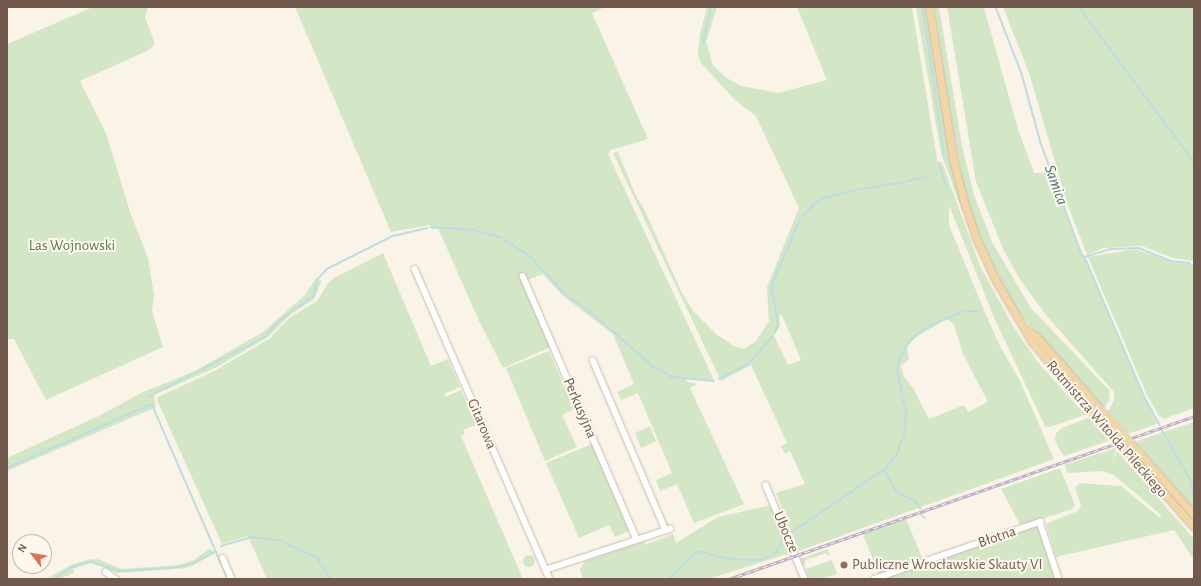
<!DOCTYPE html>
<html>
<head>
<meta charset="utf-8">
<style>
	body { margin:0 }
	#map { position:relative; width:1201px; height:586px; overflow:hidden; background:#faf3e7; font-family:"Alegreya Sans",sans-serif }
	div>[style] { position:absolute }
	[style*='--x'] { left:calc(var(--x)*1px); top:calc(var(--y)*1px); width:calc(var(--w)*1px); rotate:calc(var(--a)*1deg) }
	.green>* { inset:0; background:#d3e7c6 }
	.round { border-radius:50% }
	.stream>* { height:1.5px; margin:-0.75px; padding:0 0.75px; transform-origin:0.75px; border-radius:0.75px; background:#bddde2 }
	.roads { filter:drop-shadow(0 0 1px #cbbbae) drop-shadow(0 0 1px #cbbbae) }
	.minor>* { height:5.5px; margin:-2.75px; padding:0 2.75px; transform-origin:2.75px; border-radius:2.75px; background:#fff }
	.major>* { height:7px; margin:-3.5px; padding:0 3.5px; transform-origin:3.5px; border-radius:3.5px; background:#f3d6a5 }
	.rail>* { height:3px; margin-top:-1.5px; transform-origin:0; background:repeating-linear-gradient(90deg,#fdf7ed 0 4.5px,#b6a6c3 0 9px); box-sizing:border-box; border-block:1px solid #b6a6c3 }
	.bridges { filter:drop-shadow(0 0 1px #d7d1cd) drop-shadow(0 0 1px #d7d1cd) }
	.major-bridge>* { height:7px; margin:-3.5px; padding:0 3.5px; transform-origin:3.5px; border-radius:3.5px; background:#f3d6a5 }
	.dots>* { width:11px; height:11px; translate:-50% -50%; box-sizing:border-box; border:2px solid #fdf7ed; border-radius:50% }
	span { translate:-50% -50%; white-space:nowrap; text-align:center; line-height:1.15; -webkit-text-stroke:4px #fdf7ed; paint-order:stroke }
	.park-label { font-size:15px; color:#587b49 }
	.street-label { font-size:15px; color:#715a4d }
	.education-label { font-size:15px; color:#785e54 }
	.left { translate:0 -50%; text-align:left }
	.water-label { font-size:16px; color:#46737c; font-style:italic }
	.frame { position:absolute; inset:0; border:8px solid #715a4d; pointer-events:none }
	.north { position:absolute; left:12px; top:534px; width:40px; height:40px; box-sizing:border-box; background:#fdf7ed; border:1px solid #c5b8ad; border-radius:50%; rotate:301deg; font-size:11px; font-weight:700; line-height:16px; text-align:center; color:#715a4d }
	.north::after { content:''; display:block; margin:auto; width:14px; height:18px; background:#d97457; clip-path:polygon(50% 0,100% 100%,50% 72%,0 100%) }
</style>
</head>
<body>
<div id="map">
	<div class="green">
		<i style="clip-path:polygon(93px 7px,148px 7px,145px 17px,155px 44px,147px 51px,80px 81px,106px 133px,130px 212px,148px 258px,154px 295px,152px 311px,163px 347px,46px 400px,14px 339px,7px 339px,7px 44px)"></i>
		<i style="clip-path:polygon(295px 7px,605px 7px,592px 13px,648px 139px,611px 150px,608px 154px,715px 382px,686px 378px,687px 382px,697px 384px,690px 388px,744px 504px,694px 523px,677px 484px,660px 491px,656px 480px,672px 473px,638px 393px,621px 400px,617px 392px,634px 384px,613px 334px,562px 295px,543px 274px,527px 280px,551px 347px,503px 368px,479px 321px,438px 228px,432px 229px,430px 225px,391px 232px)"></i>
		<i style="clip-path:polygon(evenodd,707px 7px,717px 7px,706px 42px,713px 65px,725px 77px,741px 86px,778px 93px,827px 80px,797px 7px,912px 7px,938px 166px,942px 162px,980px 266px,1013px 326px,1037px 361px,1069px 397px,1083px 412px,1102px 406px,1014px 308px,977px 232px,965px 194px,949px 108px,934px 7px,939px 7px,962px 146px,974px 195px,993px 244px,1031px 308px,1110px 391px,1109px 401px,1104px 408px,1050px 427px,1045px 426px,996px 322px,949px 205px,949px 225px,986px 315px,1001px 348px,1020px 381px,1054px 459px,799px 551px,776px 493px,805px 484px,790px 451px,785px 454px,781px 446px,787px 443px,751px 365px,721px 381px,613px 153px,618px 152px,635px 194px,645px 211px,683px 295px,694px 312px,716px 334px,734px 346px,744px 349px,756px 341px,769px 321px,767px 287px,799px 208px,756px 116px,735px 100px,701px 63px,698px 55px,700px 34px,707px 7px,782px 315px,801px 360px,788px 365px,774px 336px,780px 326px,779px 316px,782px 315px,707px 7px,947px 319px,954px 325px,963px 354px,988px 402px,968px 412px,964px 405px,929px 419px,913px 388px,904px 377px,901px 366px,909px 359px,907px 347px,914px 338px,947px 319px)"></i>
		<i style="clip-path:polygon(916px 7px,926px 7px,963px 213px,941px 153px)"></i>
		<i style="clip-path:polygon(947px 7px,984px 8px,1018px 129px,1034px 173px,1048px 173px,1157px 424px,1064px 456px,1058px 447px,1055px 439px,1056px 433px,1062px 428px,1109px 410px,1114px 400px,1114px 392px,1046px 315px,1021px 281px,1004px 251px,976px 182px)"></i>
		<i style="clip-path:polygon(1003px 7px,1194px 7px,1194px 261px,1173px 258px,1142px 246px,1104px 248px,1087px 255px,1067px 203px,1029px 73px)"></i>
		<i style="clip-path:polygon(1135px 249px,1175px 263px,1194px 264px,1194px 408px,1164px 419px,1159px 416px,1146px 393px,1088px 257px)"></i>
		<i style="clip-path:polygon(383px 253px,431px 366px,448px 359px,460px 387px,444px 394px,445px 397px,461px 390px,470px 412px,472px 412px,478px 424px,463px 430px,465px 434px,461px 436px,523px 579px,267px 579px,248px 536px,222px 544px,157px 400px,158px 397px,216px 370px,269px 339px,289px 318px,317px 301px,328px 283px,334px 278px)"></i>
		<i style="clip-path:polygon(316px 278px,322px 281px,313px 300px,291px 314px,268px 337px,217px 367px,154px 395px,156px 407px,152px 409px,7px 471px,7px 458px,101px 415px,141px 393px,195px 371px,263px 332px,305px 295px)"></i>
		<i style="clip-path:polygon(549px 351px,574px 409px,562px 415px,577px 447px,545px 461px,506px 368px)"></i>
		<i style="clip-path:polygon(1194px 422px,1194px 509px,1136px 443px,1147px 440px,1135px 442px,1116px 449px,1112px 463px,1117px 451px,1194px 539px,1194px 560px,1174px 530px,1056px 557px,1046px 524px,1078px 511px,1081px 506px,1075px 488px,1080px 483px,1121px 486px,1160px 518px,1161px 515px,1114px 475px,1102px 471px,1068px 473px,1064px 465px)"></i>
		<i style="clip-path:polygon(650px 426px,656px 441px,641px 448px,635px 433px)"></i>
		<i style="clip-path:polygon(592px 444px,629px 531px,615px 537px,609px 525px,579px 538px,546px 463px)"></i>
		<i style="clip-path:polygon(1060px 468px,1075px 505px,1072px 509px,1021px 526px,1001px 489px)"></i>
		<i style="clip-path:polygon(771px 505px,790px 553px,709px 579px,583px 579px,580px 570px,585px 561px,644px 541px,645px 545px,673px 534px,676px 543px,718px 517px)"></i>
		<i style="clip-path:polygon(906px 519px,923px 560px,879px 575px,863px 534px)"></i>
		<i style="clip-path:polygon(1037px 526px,1040px 528px,1057px 579px,880px 579px)"></i>
		<i style="clip-path:polygon(209px 549px,216px 553px,186px 568px,118px 573px,96px 563px,89px 563px,73px 569px,74px 573px,59px 579px,46px 579px,71px 565px,87px 560px,97px 559px,122px 569px,179px 565px,194px 560px)"></i>
		<i style="clip-path:polygon(828px 549px,830px 555px,828px 556px,826px 553px,805px 560px,806px 564px,802px 565px,800px 559px)"></i>
		<i class="round" style="left:523px;top:555px;width:12px;height:12px"></i>
		<i style="clip-path:polygon(832px 560px,837px 574px,822px 579px,809px 579px,806px 569px)"></i>
	</div>
	<div class="stream">
		<i style="--x:923;--y:7;--w:152;--a:81.7"></i>
		<i style="--x:996;--y:7;--w:72;--a:68.8"></i>
		<i style="--x:1022;--y:74;--w:72;--a:74.6"></i>
		<i style="--x:1041;--y:143;--w:119;--a:69.9"></i>
		<i style="--x:1082;--y:255;--w:4;--a:34"></i>
		<i style="--x:1085;--y:257;--w:28;--a:-17"></i>
		<i style="--x:1112;--y:249;--w:27;--a:-2"></i>
		<i style="--x:1139;--y:248;--w:35;--a:22"></i>
		<i style="--x:1171;--y:261;--w:19;--a:6"></i>
		<i style="--x:1079;--y:7;--w:193;--a:53.4"></i>
		<i style="--x:703;--y:42;--w:36;--a:-77"></i>
		<i style="--x:939;--y:162;--w:28;--a:72"></i>
		<i style="--x:907;--y:181;--w:21;--a:-11"></i>
		<i style="--x:864;--y:189;--w:40;--a:-10"></i>
		<i style="--x:803;--y:216;--w:16;--a:-47"></i>
		<i style="--x:814;--y:204;--w:12;--a:-31"></i>
		<i style="--x:824;--y:198;--w:38;--a:-14"></i>
		<i style="--x:431;--y:227;--w:44;--a:3.9"></i>
		<i style="--x:475;--y:230;--w:27;--a:17"></i>
		<i style="--x:505;--y:240;--w:31;--a:33"></i>
		<i style="--x:531;--y:257;--w:50;--a:47.4"></i>
		<i style="--x:565;--y:294;--w:32;--a:35"></i>
		<i style="--x:591;--y:312;--w:84;--a:41.1"></i>
		<i style="--x:1085;--y:257;--w:151;--a:67"></i>
		<i style="--x:1144;--y:396;--w:33;--a:61"></i>
		<i style="--x:966;--y:311;--w:14;--a:0"></i>
		<i style="--x:927;--y:327;--w:38;--a:-23"></i>
		<i style="--x:775;--y:332;--w:9;--a:-69"></i>
		<i style="--x:778;--y:324;--w:35;--a:-100"></i>
		<i style="--x:772;--y:290;--w:8;--a:-83"></i>
		<i style="--x:773;--y:282;--w:68;--a:-66.5"></i>
		<i style="--x:658;--y:369;--w:16;--a:30"></i>
		<i style="--x:672;--y:377;--w:42;--a:5.4"></i>
		<i style="--x:719;--y:379;--w:33;--a:-27"></i>
		<i style="--x:748;--y:364;--w:36;--a:-48"></i>
		<i style="--x:902;--y:395;--w:25;--a:-101"></i>
		<i style="--x:897;--y:370;--w:10;--a:-79"></i>
		<i style="--x:899;--y:360;--w:19;--a:-62"></i>
		<i style="--x:908;--y:343;--w:21;--a:-41"></i>
		<i style="--x:148;--y:397;--w:131;--a:-27.1"></i>
		<i style="--x:265;--y:337;--w:23;--a:-49"></i>
		<i style="--x:280;--y:320;--w:42;--a:-35.2"></i>
		<i style="--x:314;--y:296;--w:16;--a:-79"></i>
		<i style="--x:317;--y:280;--w:15;--a:-48"></i>
		<i style="--x:327;--y:269;--w:74;--a:-26.6"></i>
		<i style="--x:393;--y:236;--w:35;--a:-13"></i>
		<i style="--x:903;--y:398;--w:16;--a:75"></i>
		<i style="--x:907;--y:413;--w:23;--a:97"></i>
		<i style="--x:1162;--y:430;--w:59;--a:60.4"></i>
		<i style="--x:1191;--y:481;--w:12;--a:76"></i>
		<i style="--x:7;--y:468;--w:158;--a:-23.8"></i>
		<i style="--x:152;--y:404;--w:176;--a:66.5"></i>
		<i style="--x:885;--y:470;--w:25;--a:61"></i>
		<i style="--x:897;--y:492;--w:21;--a:25"></i>
		<i style="--x:916;--y:501;--w:9;--a:58"></i>
		<i style="--x:922;--y:515;--w:4;--a:45"></i>
		<i style="--x:792;--y:532;--w:112;--a:-34.1"></i>
		<i style="--x:885;--y:469;--w:17;--a:-50"></i>
		<i style="--x:896;--y:456;--w:17;--a:-69"></i>
		<i style="--x:285;--y:543;--w:35;--a:24"></i>
		<i style="--x:317;--y:557;--w:26;--a:58"></i>
		<i style="--x:221;--y:546;--w:32;--a:-16"></i>
		<i style="--x:252;--y:537;--w:29;--a:8"></i>
		<i style="--x:224;--y:568;--w:12;--a:70"></i>
		<i style="--x:54;--y:579;--w:22;--a:-34"></i>
		<i style="--x:72;--y:567;--w:20;--a:-15"></i>
		<i style="--x:91;--y:562;--w:29;--a:18"></i>
		<i style="--x:119;--y:571;--w:53;--a:-3.2"></i>
		<i style="--x:172;--y:568;--w:21;--a:-11"></i>
		<i style="--x:193;--y:564;--w:26;--a:-29"></i>
		<i style="--x:669;--y:579;--w:40;--a:-44"></i>
		<i style="--x:698;--y:551;--w:33;--a:14"></i>
		<i style="--x:730;--y:559;--w:31;--a:2"></i>
		<i style="--x:761;--y:560;--w:17;--a:-25"></i>
		<i style="--x:776;--y:553;--w:19;--a:-65"></i>
	</div>
	<div class="roads">
		<div class="minor">
			<i style="--x:415;--y:269;--w:338;--a:66.5"></i>
			<i style="--x:523;--y:276;--w:287;--a:66.6"></i>
			<i style="--x:593;--y:360;--w:185;--a:66.8"></i>
			<i style="--x:766;--y:485;--w:102;--a:67.5"></i>
			<i style="--x:223;--y:558;--w:23;--a:67"></i>
			<i style="--x:545;--y:570;--w:132;--a:-18.2"></i>
			<i style="--x:106;--y:572;--w:12;--a:35"></i>
			<i style="--x:874;--y:579;--w:176;--a:-19"></i>
			<i style="--x:1040;--y:522;--w:60;--a:71.6"></i>
		</div>
		<div class="major">
			<i style="--x:929;--y:7;--w:154;--a:81"></i>
			<i style="--x:953;--y:159;--w:40;--a:75.6"></i>
			<i style="--x:963;--y:198;--w:42;--a:72"></i>
			<i style="--x:976;--y:238;--w:45;--a:65.1"></i>
			<i style="--x:995;--y:279;--w:73;--a:59.6"></i>
			<i style="--x:1032;--y:342;--w:89;--a:49.5"></i>
			<i style="--x:1027;--y:330;--w:12;--a:35"></i>
			<i style="--x:1037;--y:337;--w:93;--a:48.9"></i>
			<i style="--x:1132;--y:445;--w:94;--a:48.5"></i>
			<i style="--x:1124;--y:448;--w:106;--a:48.5"></i>
		</div>
	</div>
	<div class="rail">
		<i style="--x:729;--y:579;--w:493;--a:-19.3"></i>
	</div>
	<div class="bridges">
		<div class="major-bridge">
			<i style="--x:1098;--y:407;--w:51;--a:48.2"></i>
			<i style="--x:1090;--y:410;--w:51;--a:48.2"></i>
		</div>
	</div>
	<div class="dots">
		<i style="left:844px;top:565px;background:#8d6e63"></i>
	</div>
	<div class="park-label">
		<span style="left:72px;top:246px">Las Wojnowski</span>
	</div>
	<div class="street-label">
		<span style="left:580px;top:408px;rotate:67deg">Perkusyjna</span>
		<span style="left:482px;top:424px;rotate:67deg">Gitarowa</span>
		<span style="left:1107px;top:429px;rotate:49deg">Rotmistrza Witolda Pileckiego</span>
		<span style="left:786px;top:532px;rotate:67deg">Ubocze</span>
		<span style="left:997px;top:537px;rotate:-19deg">Błotna</span>
	</div>
	<div class="education-label">
		<span class="left" style="left:852px;top:565px">Publiczne Wrocławskie Skauty VI</span>
	</div>
	<div class="water-label">
		<span style="left:1056px;top:185px;rotate:70deg">Samica</span>
	</div>
	<div class="frame"></div>
	<div class="north">N</div>
</div>
</body>
</html>
